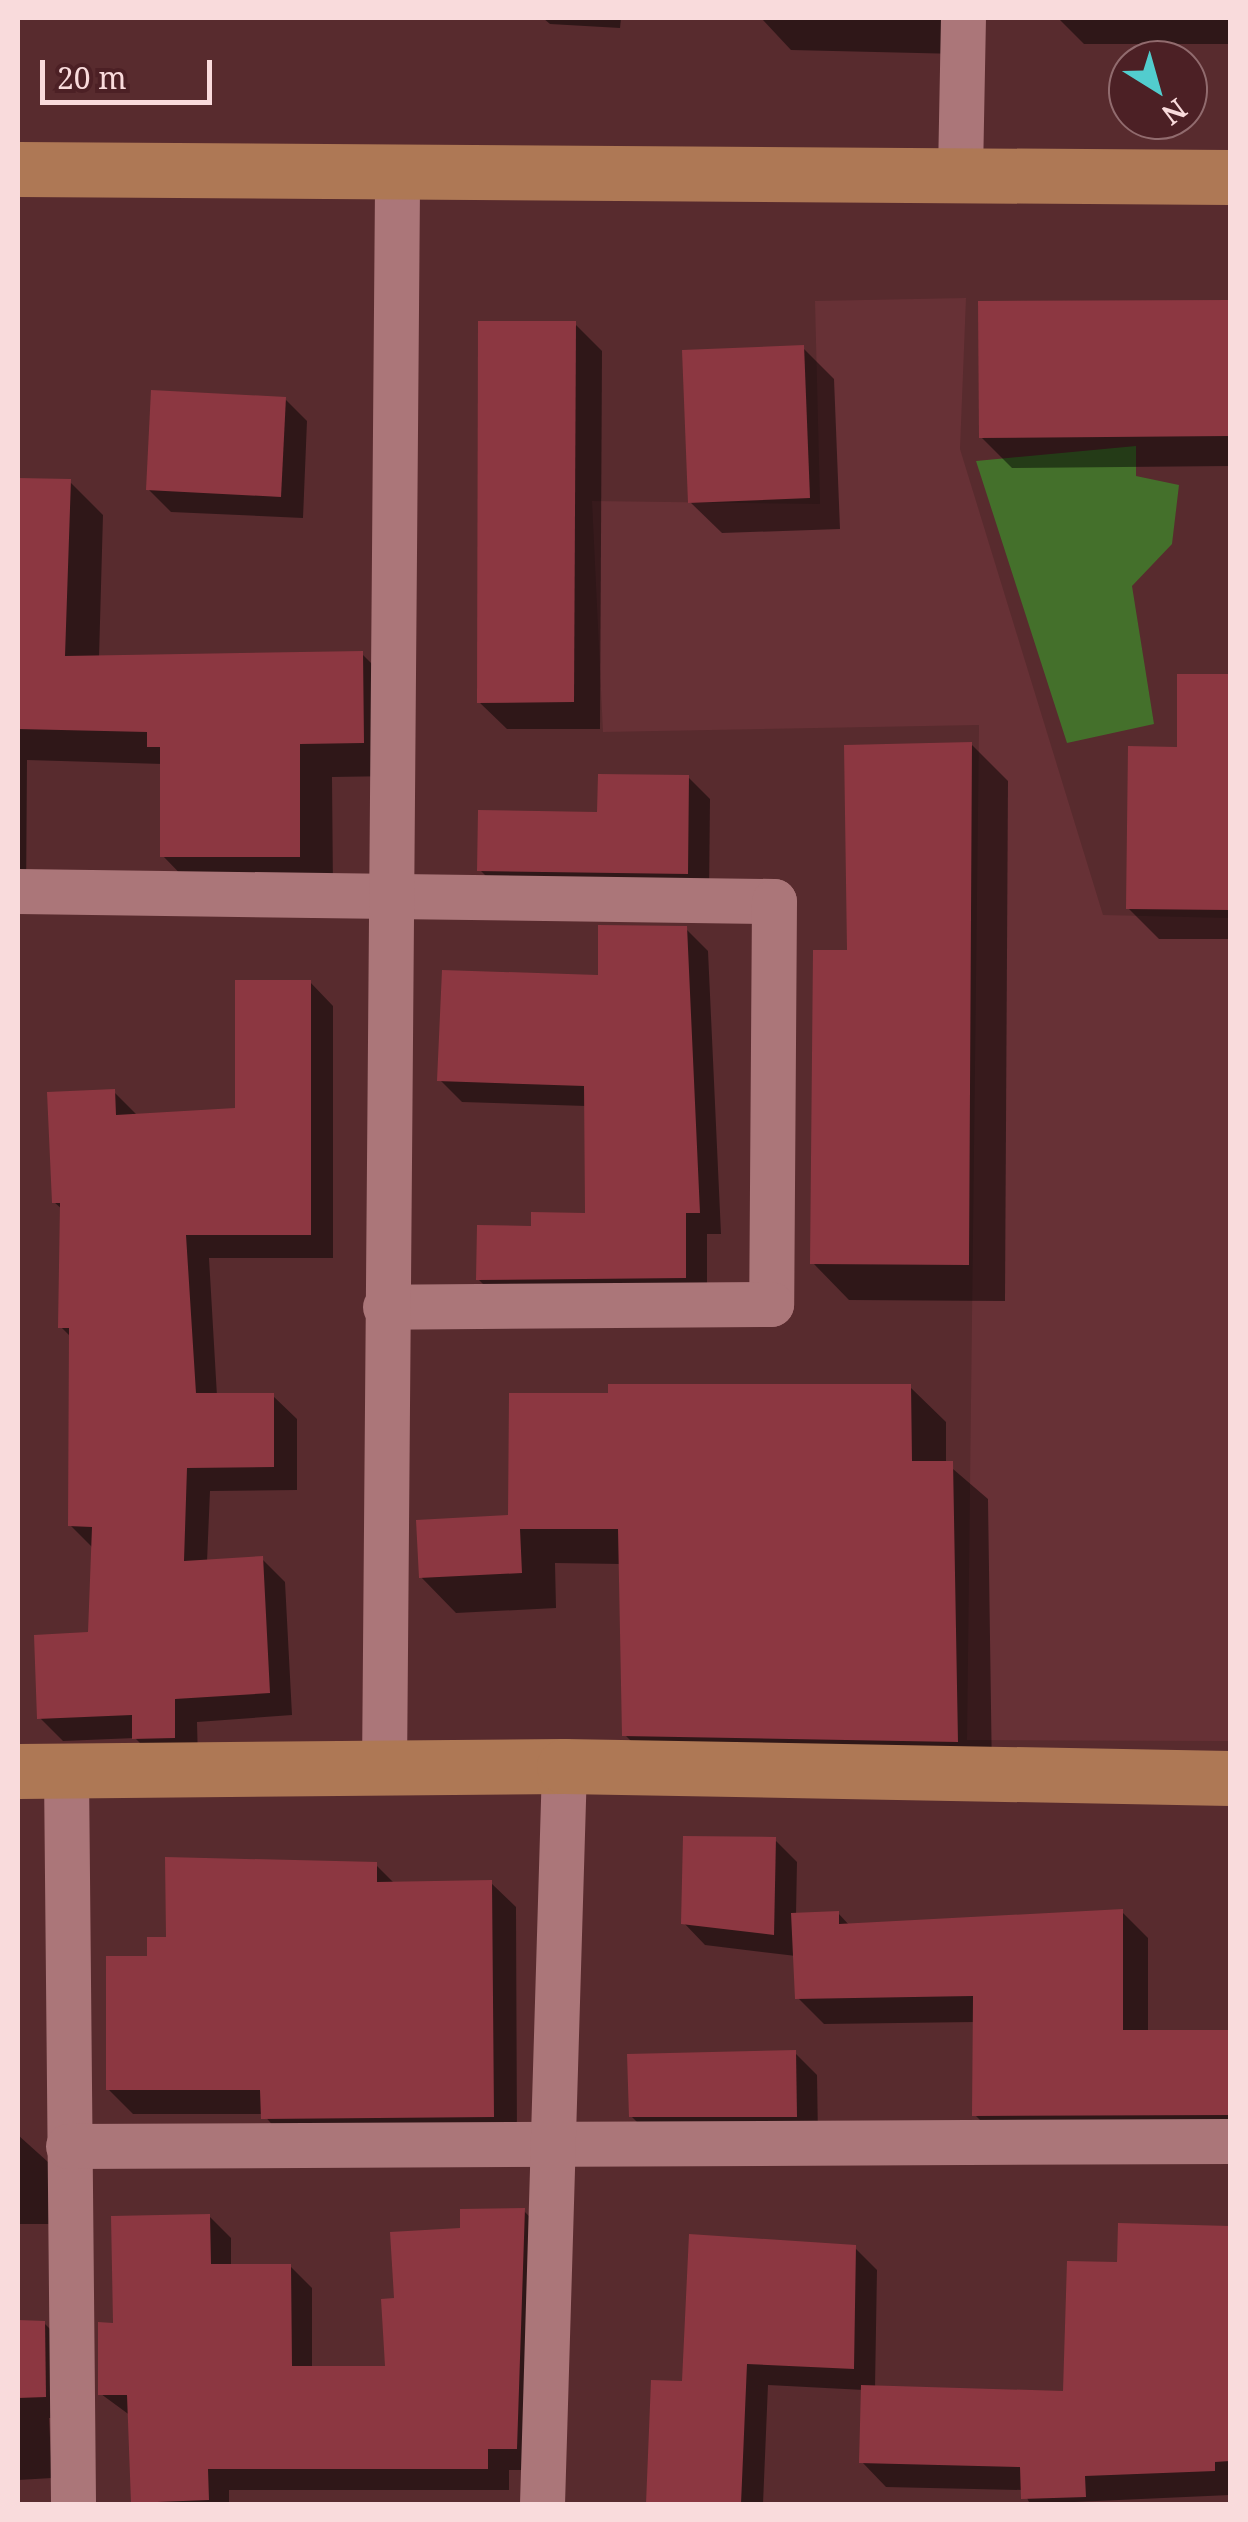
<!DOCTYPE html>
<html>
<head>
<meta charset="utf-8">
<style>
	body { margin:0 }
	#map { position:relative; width:1248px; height:2522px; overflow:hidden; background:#582b2e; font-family:"Noto Serif",serif }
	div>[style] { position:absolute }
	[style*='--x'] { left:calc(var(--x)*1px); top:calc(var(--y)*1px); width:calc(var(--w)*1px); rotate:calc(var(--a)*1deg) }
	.built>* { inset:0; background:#673136 }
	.green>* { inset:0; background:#44702b }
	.shadow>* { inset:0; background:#0007 }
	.building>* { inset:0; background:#8c3741 }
	.street>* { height:45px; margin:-22.5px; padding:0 22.5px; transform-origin:22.5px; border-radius:22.5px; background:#ab7679 }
	.secondary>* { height:55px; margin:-27.5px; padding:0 27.5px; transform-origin:27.5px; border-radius:27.5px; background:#ae7855 }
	span { translate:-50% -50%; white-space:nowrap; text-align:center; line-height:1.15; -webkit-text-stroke:10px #4c2025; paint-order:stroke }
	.frame { position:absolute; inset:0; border:20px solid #f9dbdc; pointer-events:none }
	.north { position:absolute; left:1108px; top:40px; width:100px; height:100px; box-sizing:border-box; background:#4c2025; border:2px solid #916b6e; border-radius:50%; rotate:143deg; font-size:28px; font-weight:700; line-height:40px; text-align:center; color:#f9dbdc }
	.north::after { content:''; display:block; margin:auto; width:35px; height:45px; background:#52cdce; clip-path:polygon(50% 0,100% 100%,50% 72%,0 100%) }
	.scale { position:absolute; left:40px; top:60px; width:172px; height:45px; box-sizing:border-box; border:5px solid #f9dbdc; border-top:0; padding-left:12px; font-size:30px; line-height:35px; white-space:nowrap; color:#f9dbdc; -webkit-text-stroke:8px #4c2025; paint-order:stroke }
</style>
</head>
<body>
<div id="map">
	<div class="built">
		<i style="clip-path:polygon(966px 298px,960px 449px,1103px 915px,1230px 918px,1230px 1741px,967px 1740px,979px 725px,603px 732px,592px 501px,820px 504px,815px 301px)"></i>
	</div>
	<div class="green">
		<i style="clip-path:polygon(1136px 446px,1136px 476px,1179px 485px,1172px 544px,1132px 586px,1154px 724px,1067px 743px,976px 461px)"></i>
	</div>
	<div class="shadow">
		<i style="clip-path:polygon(543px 18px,621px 18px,620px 28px,550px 24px)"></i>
		<i style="clip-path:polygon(959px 18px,960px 54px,791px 50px,761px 18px)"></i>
		<i style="clip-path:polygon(1058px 18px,1230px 18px,1230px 44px,1084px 44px)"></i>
		<i style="clip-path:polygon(1230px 302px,1230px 466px,1012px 468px,981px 437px,980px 304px)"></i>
		<i style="clip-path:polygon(575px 324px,602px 351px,600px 729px,507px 729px,479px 702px)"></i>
		<i style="clip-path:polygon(803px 348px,834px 379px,840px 529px,722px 533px,690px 502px)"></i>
		<i style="clip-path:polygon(285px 399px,307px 421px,303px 518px,171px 512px,149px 490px)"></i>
		<i style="clip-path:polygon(18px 480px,70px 482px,103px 515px,99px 658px,362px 654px,395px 687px,396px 776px,332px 777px,333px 890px,196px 890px,163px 856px,163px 764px,27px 760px,26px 901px,18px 901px)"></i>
		<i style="clip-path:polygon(1180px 677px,1230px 677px,1230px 939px,1159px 939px,1128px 908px,1179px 749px)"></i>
		<i style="clip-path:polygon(971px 744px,1008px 781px,1005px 1301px,849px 1300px,813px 1263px,850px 953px)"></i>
		<i style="clip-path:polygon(688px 777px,710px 799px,709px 895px,502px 892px,480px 870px)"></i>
		<i style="clip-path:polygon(686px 929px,708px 951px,721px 1234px,707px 1234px,707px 1299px,500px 1301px,478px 1279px,533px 1229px,587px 1215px,586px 1106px,462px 1102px,440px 1080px)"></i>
		<i style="clip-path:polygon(310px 982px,333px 1006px,333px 1258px,209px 1258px,217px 1396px,273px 1396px,297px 1419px,297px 1490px,210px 1491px,207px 1562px,262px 1559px,285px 1582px,292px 1715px,197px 1722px,198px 1761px,158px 1761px,135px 1738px,63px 1741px,40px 1718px,91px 1635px,94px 1549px,70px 1525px,71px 1337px,61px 1327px,63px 1210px,54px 1202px,114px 1092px,138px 1116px,237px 1111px)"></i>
		<i style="clip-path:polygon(910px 1387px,946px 1422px,946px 1463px,988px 1499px,992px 1776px,660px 1770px,625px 1735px,621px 1564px,555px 1563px,556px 1608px,456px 1613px,421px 1577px,511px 1517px)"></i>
		<i style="clip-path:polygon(775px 1840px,797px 1862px,796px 1915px,838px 1913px,850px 1926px,1122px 1912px,1148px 1938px,1148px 2033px,1230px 2032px,1230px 2142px,1001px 2141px,975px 2115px,975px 2022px,824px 2024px,798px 1998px,796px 1956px,705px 1945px,683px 1922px)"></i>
		<i style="clip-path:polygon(376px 1865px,395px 1884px,491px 1883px,516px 1907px,517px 2140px,288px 2143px,263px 2114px,133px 2114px,108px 2089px,150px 1959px,168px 1940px)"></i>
		<i style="clip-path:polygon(795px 2053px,817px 2075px,818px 2138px,653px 2138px,631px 2116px)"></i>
		<i style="clip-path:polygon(18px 2135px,48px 2162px,49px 2224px,18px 2224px)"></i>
		<i style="clip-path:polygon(524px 2211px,545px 2233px,538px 2470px,509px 2470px,509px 2490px,229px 2490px,229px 2504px,133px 2502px,131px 2416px,101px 2394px,115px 2325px,209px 2216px,231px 2238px,231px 2267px,290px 2266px,312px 2288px,312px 2368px,388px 2368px,397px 2301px)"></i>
		<i style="clip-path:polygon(1120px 2225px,1230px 2229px,1230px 2495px,1030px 2504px,1023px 2490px,886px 2487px,862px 2462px,864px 2390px,768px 2385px,763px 2504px,648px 2504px,653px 2382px,685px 2383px,855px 2248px,877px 2270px,875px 2388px,1065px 2394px,1119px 2264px)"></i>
		<i style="clip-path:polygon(18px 2323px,44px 2323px,66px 2345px,67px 2418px,49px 2418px,52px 2478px,18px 2480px)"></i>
	</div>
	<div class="building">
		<i style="clip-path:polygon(1230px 300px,1230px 436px,979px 438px,978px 301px)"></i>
		<i style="clip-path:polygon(478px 321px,576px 321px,574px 702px,477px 703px)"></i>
		<i style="clip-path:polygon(804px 345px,810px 498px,688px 503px,682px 350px)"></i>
		<i style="clip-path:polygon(151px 390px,286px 397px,281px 497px,146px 490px)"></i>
		<i style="clip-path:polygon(18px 478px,71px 479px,65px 656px,363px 651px,364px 743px,300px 744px,300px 857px,160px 857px,160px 747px,147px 747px,147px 732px,18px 729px)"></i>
		<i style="clip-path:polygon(1177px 674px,1230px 674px,1230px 910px,1126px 909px,1128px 746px,1177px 747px)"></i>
		<i style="clip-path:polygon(972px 742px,969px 1265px,810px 1264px,813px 950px,847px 950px,844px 745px)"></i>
		<i style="clip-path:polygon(598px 774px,689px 775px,688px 874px,477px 871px,478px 810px,597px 812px)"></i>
		<i style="clip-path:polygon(598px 925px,687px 926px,700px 1213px,686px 1213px,686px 1278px,476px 1280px,477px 1225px,531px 1226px,531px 1212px,585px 1213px,584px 1086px,437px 1081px,442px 970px,598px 975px)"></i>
		<i style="clip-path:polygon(235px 980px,311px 980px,311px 1235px,186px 1235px,196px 1393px,274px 1393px,274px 1467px,187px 1468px,184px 1561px,263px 1556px,270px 1693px,175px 1699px,175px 1738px,132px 1739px,132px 1715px,37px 1719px,34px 1635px,88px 1632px,92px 1527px,68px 1526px,69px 1328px,58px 1328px,60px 1203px,52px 1203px,47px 1092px,115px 1089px,116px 1115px,235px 1108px)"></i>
		<i style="clip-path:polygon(608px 1384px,911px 1384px,912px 1461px,953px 1461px,958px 1742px,622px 1736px,618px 1529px,520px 1529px,522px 1573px,419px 1578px,416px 1520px,508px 1515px,509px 1393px,608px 1393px)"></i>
		<i style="clip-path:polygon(683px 1836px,776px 1837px,774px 1935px,681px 1924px)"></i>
		<i style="clip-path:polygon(165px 1857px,377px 1862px,377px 1882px,492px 1880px,494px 2117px,261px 2119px,260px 2090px,106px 2090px,106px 1956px,147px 1956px,147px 1937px,166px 1937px)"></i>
		<i style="clip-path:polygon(1123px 1909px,1123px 2030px,1230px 2030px,1230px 2115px,972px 2116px,973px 1996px,795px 1999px,791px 1913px,839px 1911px,839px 1924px)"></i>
		<i style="clip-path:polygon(796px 2050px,797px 2117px,629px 2117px,627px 2054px)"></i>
		<i style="clip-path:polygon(525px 2208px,517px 2449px,488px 2449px,488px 2469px,208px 2469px,209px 2500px,131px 2503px,127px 2395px,98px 2395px,98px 2322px,113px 2323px,111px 2216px,210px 2214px,211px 2264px,291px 2264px,292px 2366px,385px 2366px,381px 2299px,394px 2298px,390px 2232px,460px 2228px,460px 2209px)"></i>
		<i style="clip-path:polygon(1118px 2223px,1230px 2226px,1230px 2461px,1215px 2462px,1215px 2471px,1085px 2476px,1086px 2497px,1021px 2499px,1020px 2467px,859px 2463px,861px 2385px,1063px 2391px,1067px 2261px,1117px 2262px)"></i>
		<i style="clip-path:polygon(689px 2234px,856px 2245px,854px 2369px,747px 2364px,741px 2504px,646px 2504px,651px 2380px,682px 2381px)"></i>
		<i style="clip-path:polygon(18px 2320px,45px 2321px,46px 2397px,18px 2398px)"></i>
	</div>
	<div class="street">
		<i style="--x:960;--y:173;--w:155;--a:-88.9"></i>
		<i style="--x:18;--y:891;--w:756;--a:0.76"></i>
		<i style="--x:774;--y:901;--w:403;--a:90.4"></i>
		<i style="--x:771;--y:1304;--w:386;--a:179.6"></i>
		<i style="--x:66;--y:1772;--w:732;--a:89.45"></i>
		<i style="--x:384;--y:1772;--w:1601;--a:-89.53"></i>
		<i style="--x:68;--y:2146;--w:1162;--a:-0.25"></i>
		<i style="--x:542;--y:2504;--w:738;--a:-88.29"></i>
	</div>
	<div class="secondary">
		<i style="--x:18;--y:169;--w:1212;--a:0.38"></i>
		<i style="--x:18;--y:1771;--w:546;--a:-0.52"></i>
		<i style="--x:564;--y:1766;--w:666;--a:1.03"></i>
	</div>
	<div class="frame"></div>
	<div class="north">N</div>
	<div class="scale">20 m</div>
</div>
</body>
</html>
